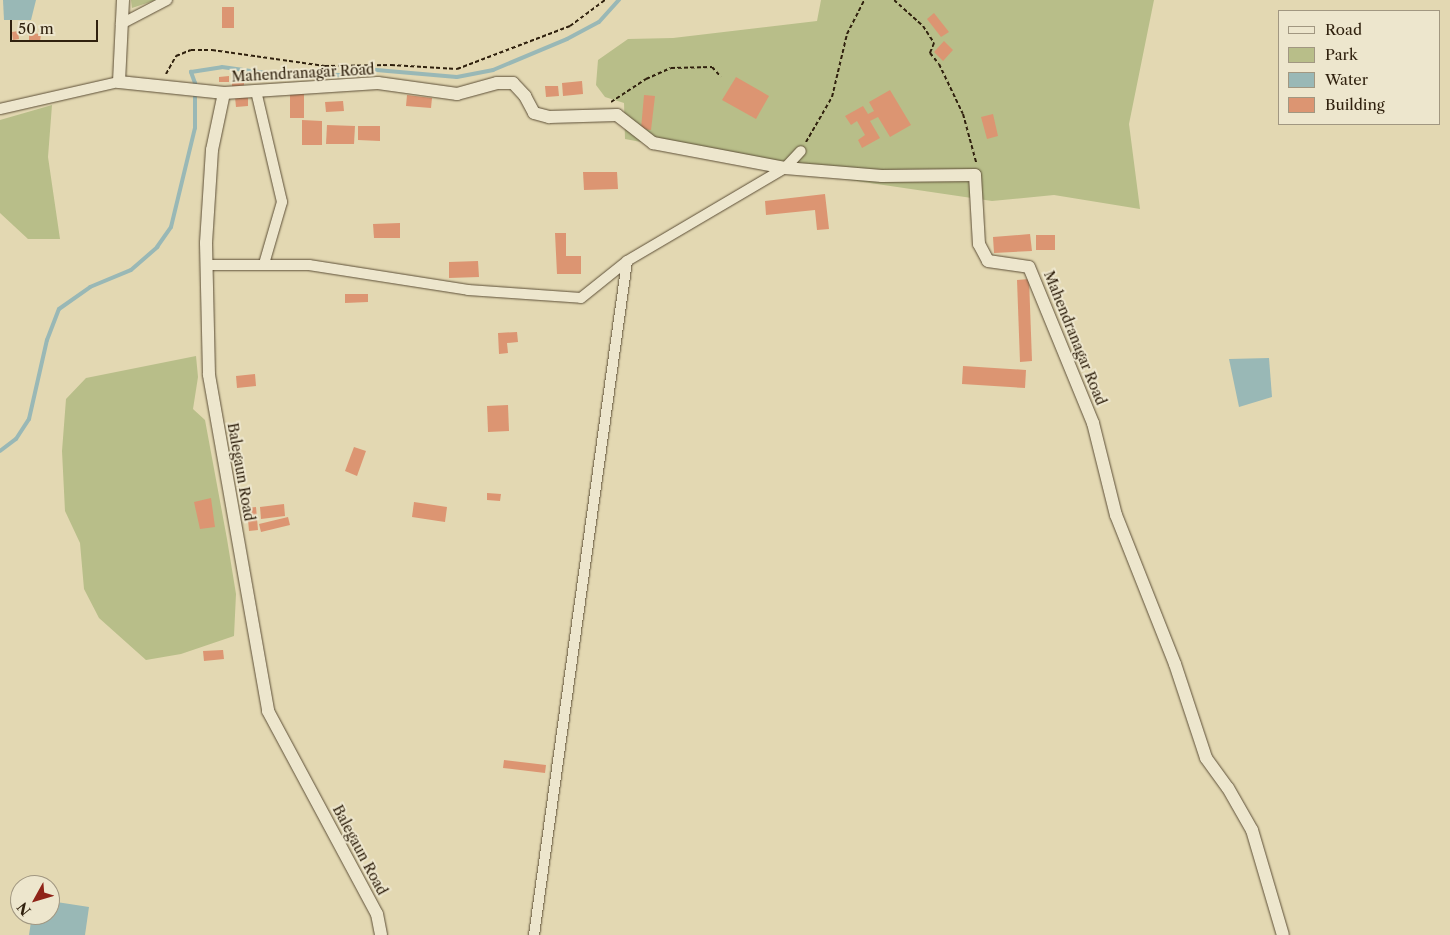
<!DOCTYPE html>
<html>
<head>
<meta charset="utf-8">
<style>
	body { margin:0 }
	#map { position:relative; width:1450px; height:935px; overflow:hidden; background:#e3d8b2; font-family:"Libre Caslon Text",serif }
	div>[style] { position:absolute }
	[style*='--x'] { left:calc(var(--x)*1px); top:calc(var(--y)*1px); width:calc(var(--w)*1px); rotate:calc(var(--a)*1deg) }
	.green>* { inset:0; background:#b8be89 }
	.water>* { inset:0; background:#99b8b6 }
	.stream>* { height:4px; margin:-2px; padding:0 2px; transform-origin:2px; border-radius:2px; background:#99b8b6 }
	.building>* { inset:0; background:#dc9572 }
	.path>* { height:2px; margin-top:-1px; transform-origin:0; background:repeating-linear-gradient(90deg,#30210e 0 4px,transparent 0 6.5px) }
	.roads { filter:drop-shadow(0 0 1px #5d4f37) drop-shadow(0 0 1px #5d4f37) }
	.minor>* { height:10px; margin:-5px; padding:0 5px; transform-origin:5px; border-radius:5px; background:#ede6cd }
	.tertiary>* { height:12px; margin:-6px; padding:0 6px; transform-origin:6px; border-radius:6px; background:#ede6cd }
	span { translate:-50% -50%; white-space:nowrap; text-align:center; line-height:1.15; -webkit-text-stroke:4px #ede6cd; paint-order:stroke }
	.street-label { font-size:14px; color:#30210e }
	.legend { position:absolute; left:1278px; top:10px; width:162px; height:115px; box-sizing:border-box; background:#ede6cd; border:1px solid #a19781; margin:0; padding:6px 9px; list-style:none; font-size:15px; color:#30210e }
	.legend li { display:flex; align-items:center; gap:10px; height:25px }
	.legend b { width:25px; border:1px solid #a19781 }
	.north { position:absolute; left:10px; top:875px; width:50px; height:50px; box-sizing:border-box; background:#ede6cd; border:1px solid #a19781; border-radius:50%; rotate:231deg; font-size:14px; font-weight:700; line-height:20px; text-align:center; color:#30210e }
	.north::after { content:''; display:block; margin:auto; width:18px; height:22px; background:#8f2418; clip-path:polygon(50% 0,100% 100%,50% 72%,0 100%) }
	.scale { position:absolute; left:10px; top:20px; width:88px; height:22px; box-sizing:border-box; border:2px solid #30210e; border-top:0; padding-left:6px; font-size:15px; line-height:18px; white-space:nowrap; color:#30210e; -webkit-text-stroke:4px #ede6cd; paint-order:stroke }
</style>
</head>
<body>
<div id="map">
	<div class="green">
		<i style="clip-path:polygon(131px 0,156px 0,132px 8px)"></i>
		<i style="clip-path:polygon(821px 0,1154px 0,1129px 124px,1140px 209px,1054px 195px,992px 201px,816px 175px,625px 139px,624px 103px,605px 97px,596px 85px,598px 60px,628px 39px,673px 38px,817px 21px)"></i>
		<i style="clip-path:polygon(52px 105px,48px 157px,60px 239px,28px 239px,0 213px,0 120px)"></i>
		<i style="clip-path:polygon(196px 356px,198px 377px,193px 409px,205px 420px,227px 539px,236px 594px,234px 636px,181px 654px,146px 660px,99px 618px,84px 589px,80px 543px,65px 511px,62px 451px,66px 399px,86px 378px)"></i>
	</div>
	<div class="water">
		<i style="clip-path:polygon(3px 0,36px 0,31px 20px,4px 20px)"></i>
		<i style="clip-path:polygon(1269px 358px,1272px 397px,1239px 407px,1229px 359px)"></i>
		<i style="clip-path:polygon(50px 901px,89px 907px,85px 935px,29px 935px,32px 915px,50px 915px)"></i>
	</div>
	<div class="stream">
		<i style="--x:0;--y:451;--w:20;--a:-37"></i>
		<i style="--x:16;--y:439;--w:24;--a:-57"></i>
		<i style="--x:29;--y:419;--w:81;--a:-77.2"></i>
		<i style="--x:47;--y:340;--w:33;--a:-69"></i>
		<i style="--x:59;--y:309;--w:38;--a:-35"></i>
		<i style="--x:90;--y:287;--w:44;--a:-22.5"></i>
		<i style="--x:131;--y:270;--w:35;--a:-41"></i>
		<i style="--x:157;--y:247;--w:24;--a:-55"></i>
		<i style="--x:171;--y:227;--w:102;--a:-76.4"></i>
		<i style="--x:195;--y:128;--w:45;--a:-90"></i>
		<i style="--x:195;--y:83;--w:12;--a:-110"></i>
		<i style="--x:191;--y:72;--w:31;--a:-9"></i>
		<i style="--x:222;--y:67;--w:51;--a:7.8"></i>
		<i style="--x:273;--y:74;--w:68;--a:0.8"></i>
		<i style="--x:341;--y:75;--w:25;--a:-14"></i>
		<i style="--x:365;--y:69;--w:92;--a:5"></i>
		<i style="--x:457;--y:77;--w:37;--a:-11"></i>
		<i style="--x:493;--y:70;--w:80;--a:-22.7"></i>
		<i style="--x:567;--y:39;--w:36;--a:-28"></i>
		<i style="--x:599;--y:22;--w:30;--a:-48"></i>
	</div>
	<div class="building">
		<i style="clip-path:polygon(222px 7px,234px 7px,234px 28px,222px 28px)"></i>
		<i style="clip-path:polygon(934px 13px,949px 32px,941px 37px,927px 19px)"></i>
		<i style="clip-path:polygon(18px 31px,19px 39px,13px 40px,12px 32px)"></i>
		<i style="clip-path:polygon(29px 33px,41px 34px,40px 42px,29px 41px)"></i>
		<i style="clip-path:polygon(944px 41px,953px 50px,943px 61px,934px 52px)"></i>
		<i style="clip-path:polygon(229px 76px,229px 82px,219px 82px,219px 77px)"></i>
		<i style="clip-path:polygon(232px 77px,244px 77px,244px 87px,232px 87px)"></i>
		<i style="clip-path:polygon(736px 77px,769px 96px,756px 119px,722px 100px)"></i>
		<i style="clip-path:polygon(582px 81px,583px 94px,563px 96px,562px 83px)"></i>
		<i style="clip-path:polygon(545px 86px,558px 86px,559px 96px,546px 97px)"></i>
		<i style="clip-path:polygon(890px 90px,911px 125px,890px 137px,878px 117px,870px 121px,880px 138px,862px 148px,858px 140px,865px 135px,857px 121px,851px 125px,845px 116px,863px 106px,868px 114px,874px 111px,869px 102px)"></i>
		<i style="clip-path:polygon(290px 94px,304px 94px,304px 118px,290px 118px)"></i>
		<i style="clip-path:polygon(407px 95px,432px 98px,431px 108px,406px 106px)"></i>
		<i style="clip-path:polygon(644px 95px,655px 96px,651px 130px,641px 129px)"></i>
		<i style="clip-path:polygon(235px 97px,248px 97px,248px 106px,236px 107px)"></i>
		<i style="clip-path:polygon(343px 101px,344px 111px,326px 112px,325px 102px)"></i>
		<i style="clip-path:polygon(993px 114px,998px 136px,987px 139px,981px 117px)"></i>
		<i style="clip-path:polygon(302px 120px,322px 121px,322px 145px,302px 145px)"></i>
		<i style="clip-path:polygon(327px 125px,355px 126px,354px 144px,326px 144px)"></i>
		<i style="clip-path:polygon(358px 126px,380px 126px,380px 141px,358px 140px)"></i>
		<i style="clip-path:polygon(583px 172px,617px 172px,618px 189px,584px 190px)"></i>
		<i style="clip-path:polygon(825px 194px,829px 229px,817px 230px,815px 210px,766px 215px,765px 201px)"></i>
		<i style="clip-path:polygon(400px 223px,400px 238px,374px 238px,373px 224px)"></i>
		<i style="clip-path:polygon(555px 233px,566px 233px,566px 256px,581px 256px,581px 274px,557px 274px)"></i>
		<i style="clip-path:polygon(1030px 234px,1032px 251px,994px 253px,993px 237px)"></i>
		<i style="clip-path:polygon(1036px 235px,1055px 235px,1055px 250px,1036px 250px)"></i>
		<i style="clip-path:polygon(478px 261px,479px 277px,449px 278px,449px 262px)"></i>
		<i style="clip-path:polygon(1029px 279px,1032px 361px,1020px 362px,1017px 280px)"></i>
		<i style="clip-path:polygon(345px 294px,368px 294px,368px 302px,345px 303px)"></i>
		<i style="clip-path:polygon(517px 332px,518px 342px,507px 343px,508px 353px,499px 354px,498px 333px)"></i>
		<i style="clip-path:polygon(963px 366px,1026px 370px,1025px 388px,962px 384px)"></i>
		<i style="clip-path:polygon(255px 374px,256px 386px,237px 388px,236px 376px)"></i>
		<i style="clip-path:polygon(508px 405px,509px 431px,488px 432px,487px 406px)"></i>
		<i style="clip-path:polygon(354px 447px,366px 451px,357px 476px,345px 471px)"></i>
		<i style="clip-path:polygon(487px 493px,501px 494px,500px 501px,487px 500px)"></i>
		<i style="clip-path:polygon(211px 498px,215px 527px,200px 529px,194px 502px)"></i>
		<i style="clip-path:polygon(414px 502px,447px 507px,445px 522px,412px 517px)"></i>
		<i style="clip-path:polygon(284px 504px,285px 516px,261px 519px,260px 507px)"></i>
		<i style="clip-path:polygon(256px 507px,258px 530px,249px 531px,247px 508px)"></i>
		<i style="clip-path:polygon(288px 517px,290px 525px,261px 532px,259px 524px)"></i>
		<i style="clip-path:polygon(223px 650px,224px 659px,204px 661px,203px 651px)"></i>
		<i style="clip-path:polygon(504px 760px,546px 765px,545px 773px,503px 768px)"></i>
	</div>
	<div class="path">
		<i style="--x:894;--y:0;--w:39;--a:42"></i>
		<i style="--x:923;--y:26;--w:20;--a:57"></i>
		<i style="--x:934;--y:43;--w:11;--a:112"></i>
		<i style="--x:930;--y:53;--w:14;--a:51"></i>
		<i style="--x:939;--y:64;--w:55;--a:64.4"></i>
		<i style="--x:963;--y:114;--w:50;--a:74.8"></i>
		<i style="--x:166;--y:74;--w:21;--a:-61"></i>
		<i style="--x:176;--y:56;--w:16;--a:-22"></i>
		<i style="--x:191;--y:50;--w:21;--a:0"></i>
		<i style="--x:212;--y:50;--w:114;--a:8.1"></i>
		<i style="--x:325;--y:66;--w:66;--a:-0.9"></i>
		<i style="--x:391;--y:65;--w:66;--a:3.5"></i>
		<i style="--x:457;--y:69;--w:121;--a:-20.8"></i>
		<i style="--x:570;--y:26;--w:44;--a:-36.6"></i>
		<i style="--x:611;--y:102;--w:42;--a:-33.3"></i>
		<i style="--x:646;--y:79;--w:27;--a:-24"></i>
		<i style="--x:671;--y:68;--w:41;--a:-1.4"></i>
		<i style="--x:712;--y:67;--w:13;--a:48"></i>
		<i style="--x:806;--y:142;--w:52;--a:-60"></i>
		<i style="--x:832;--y:97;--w:65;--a:-76.6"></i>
		<i style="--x:847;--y:34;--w:38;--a:-63"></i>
	</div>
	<div class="roads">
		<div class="minor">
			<i style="--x:121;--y:24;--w:52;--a:-27.6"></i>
			<i style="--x:256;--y:91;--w:114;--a:76.8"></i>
			<i style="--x:282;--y:202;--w:65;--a:106.2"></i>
			<i style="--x:0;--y:109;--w:122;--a:-12.8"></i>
			<i style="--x:207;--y:265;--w:102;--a:0"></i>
			<i style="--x:309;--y:265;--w:161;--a:8.9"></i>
			<i style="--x:468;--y:290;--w:113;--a:4"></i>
			<i style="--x:581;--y:298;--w:59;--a:-38.8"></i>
			<i style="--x:534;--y:935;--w:680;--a:-82.14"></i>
			<i style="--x:627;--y:261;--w:183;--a:-30.5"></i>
			<i style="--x:785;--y:168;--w:23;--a:-47"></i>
		</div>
		<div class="tertiary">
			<i style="--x:123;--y:0;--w:82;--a:92.8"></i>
			<i style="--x:119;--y:82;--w:106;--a:6"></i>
			<i style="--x:224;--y:93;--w:58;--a:101.9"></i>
			<i style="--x:212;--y:150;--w:93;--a:93.7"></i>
			<i style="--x:206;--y:243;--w:132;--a:88.7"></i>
			<i style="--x:209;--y:375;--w:341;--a:80"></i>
			<i style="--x:268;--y:711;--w:230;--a:61.8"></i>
			<i style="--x:377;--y:914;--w:21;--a:79"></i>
			<i style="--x:224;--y:93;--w:154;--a:-3.7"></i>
			<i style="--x:378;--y:83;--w:80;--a:7.9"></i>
			<i style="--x:457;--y:94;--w:41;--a:-15.4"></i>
			<i style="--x:497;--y:83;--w:16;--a:0"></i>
			<i style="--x:513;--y:83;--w:18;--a:47"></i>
			<i style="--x:525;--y:96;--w:19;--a:62"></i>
			<i style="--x:534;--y:113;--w:16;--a:15"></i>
			<i style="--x:549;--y:117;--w:68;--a:-1.7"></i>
			<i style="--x:617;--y:115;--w:46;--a:37.9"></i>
			<i style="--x:653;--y:143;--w:134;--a:10.7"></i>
			<i style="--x:785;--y:168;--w:97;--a:4.7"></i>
			<i style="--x:882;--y:176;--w:93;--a:-0.6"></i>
			<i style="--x:975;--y:175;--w:69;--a:86.7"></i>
			<i style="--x:979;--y:244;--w:19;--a:62"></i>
			<i style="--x:988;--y:261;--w:41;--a:8.3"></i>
			<i style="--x:1029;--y:267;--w:169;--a:67.7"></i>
			<i style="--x:1093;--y:423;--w:95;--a:76"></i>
			<i style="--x:1116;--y:515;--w:160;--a:68.4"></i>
			<i style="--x:1175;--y:664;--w:99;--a:71.7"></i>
			<i style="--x:1206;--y:758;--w:37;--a:54"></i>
			<i style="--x:1228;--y:788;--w:48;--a:60.3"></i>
			<i style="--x:1252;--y:830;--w:109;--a:73.6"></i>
		</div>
	</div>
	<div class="street-label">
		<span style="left:303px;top:73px;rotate:-3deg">Mahendranagar Road</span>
		<span style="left:1075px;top:338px;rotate:68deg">Mahendranagar Road</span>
		<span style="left:241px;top:472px;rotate:80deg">Balegaun Road</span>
		<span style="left:360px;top:850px;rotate:62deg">Balegaun Road</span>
	</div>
	<ul class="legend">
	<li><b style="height:6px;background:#ede6cd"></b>Road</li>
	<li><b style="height:14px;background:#b8be89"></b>Park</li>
	<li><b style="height:14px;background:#99b8b6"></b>Water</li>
	<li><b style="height:14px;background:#dc9572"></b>Building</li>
	</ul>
	<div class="north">N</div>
	<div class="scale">50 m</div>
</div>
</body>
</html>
